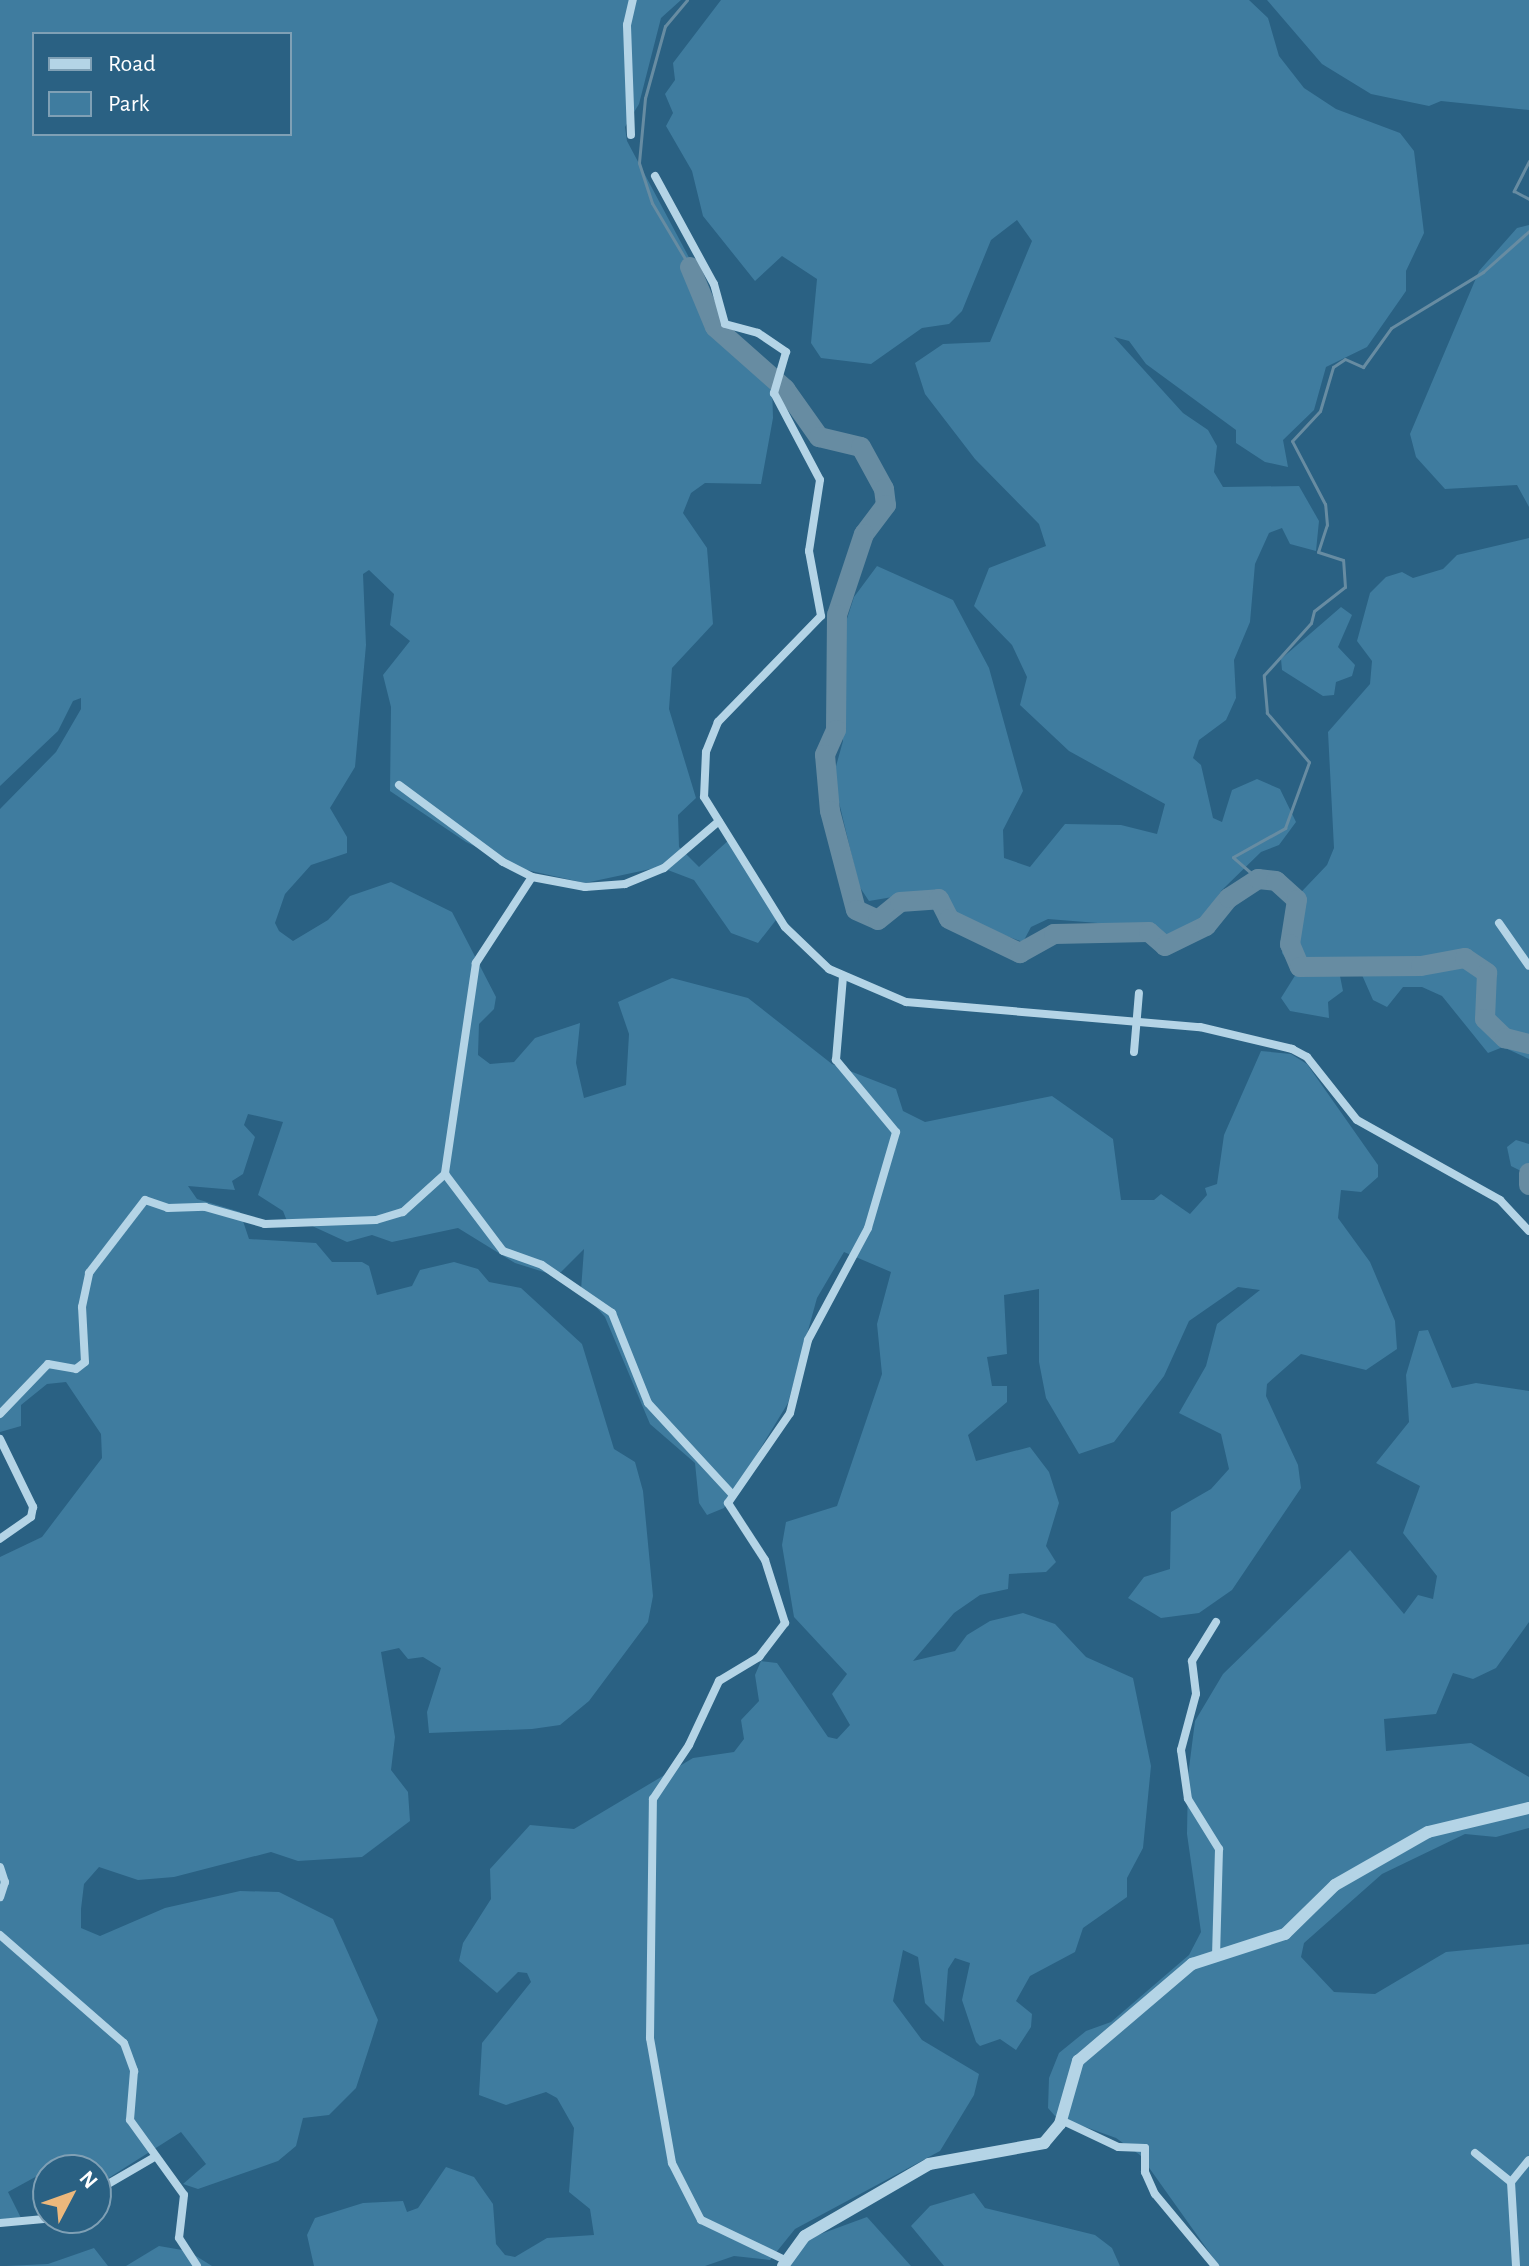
<!DOCTYPE html>
<html>
<head>
<meta charset="utf-8">
<style>
	body { margin:0 }
	#map { position:relative; width:1529px; height:2266px; overflow:hidden; background:#2a6183; font-family:"Alegreya Sans",sans-serif }
	div>[style] { position:absolute }
	[style*='--x'] { left:calc(var(--x)*1px); top:calc(var(--y)*1px); width:calc(var(--w)*1px); rotate:calc(var(--a)*1deg) }
	.green>* { inset:0; background:#3f7c9f }
	.stream>* { height:3px; margin:-1.5px; padding:0 1.5px; transform-origin:1.5px; border-radius:1.5px; background:#678ca2 }
	.river>* { height:20px; margin:-10px; padding:0 10px; transform-origin:10px; border-radius:10px; background:#678ca2 }
	.minor>* { height:8px; margin:-4px; padding:0 4px; transform-origin:4px; border-radius:4px; background:#b4d4e6 }
	.tertiary>* { height:12px; margin:-6px; padding:0 6px; transform-origin:6px; border-radius:6px; background:#b4d4e6 }
	span { translate:-50% -50%; white-space:nowrap; text-align:center; line-height:1.15; -webkit-text-stroke:8px #2a6183; paint-order:stroke }
	.legend { position:absolute; left:32px; top:32px; width:260px; height:104px; box-sizing:border-box; background:#2a6183; border:2px solid #7fa0b5; margin:0; padding:10px 14px; list-style:none; font-size:24px; color:#fff }
	.legend li { display:flex; align-items:center; gap:16px; height:40px }
	.legend b { width:40px; border:2px solid #7fa0b5 }
	.north { position:absolute; left:32px; top:2154px; width:80px; height:80px; box-sizing:border-box; background:#2a6183; border:2px solid #7fa0b5; border-radius:50%; rotate:49deg; font-size:22px; font-weight:700; line-height:32px; text-align:center; color:#fff }
	.north::after { content:''; display:block; margin:auto; width:28px; height:36px; background:#ecb87c; clip-path:polygon(50% 0,100% 100%,50% 72%,0 100%) }
</style>
</head>
<body>
<div id="map">
	<div class="green">
		<i style="clip-path:polygon(evenodd,0 0,681px 0,661px 18px,639px 104px,625px 127px,627px 141px,693px 265px,708px 321px,772px 384px,773px 418px,761px 484px,705px 483px,691px 493px,683px 513px,707px 548px,713px 624px,672px 668px,669px 709px,696px 798px,678px 815px,679px 847px,699px 867px,730px 839px,776px 920px,758px 943px,731px 933px,694px 880px,660px 867px,585px 883px,522px 869px,466px 842px,390px 791px,391px 707px,383px 675px,410px 641px,390px 625px,394px 594px,369px 570px,363px 574px,366px 645px,355px 767px,330px 808px,347px 837px,347px 853px,311px 865px,285px 894px,275px 923px,279px 931px,293px 941px,328px 920px,350px 896px,391px 882px,452px 912px,496px 997px,494px 1009px,479px 1024px,478px 1055px,490px 1064px,514px 1062px,535px 1038px,580px 1023px,576px 1063px,584px 1098px,626px 1085px,629px 1034px,618px 1002px,672px 978px,748px 998px,832px 1064px,896px 1089px,903px 1111px,925px 1122px,1052px 1096px,1113px 1139px,1121px 1200px,1154px 1200px,1161px 1194px,1190px 1214px,1207px 1195px,1205px 1188px,1217px 1184px,1224px 1135px,1261px 1051px,1291px 1054px,1307px 1064px,1378px 1165px,1378px 1177px,1361px 1192px,1341px 1190px,1338px 1218px,1370px 1262px,1395px 1321px,1397px 1349px,1366px 1370px,1301px 1354px,1267px 1384px,1266px 1396px,1298px 1465px,1301px 1488px,1232px 1590px,1199px 1613px,1161px 1618px,1128px 1598px,1144px 1577px,1170px 1569px,1171px 1512px,1211px 1489px,1229px 1469px,1221px 1434px,1179px 1413px,1206px 1366px,1217px 1324px,1260px 1290px,1238px 1287px,1189px 1321px,1164px 1376px,1114px 1442px,1079px 1454px,1046px 1398px,1039px 1362px,1039px 1289px,1004px 1295px,1007px 1354px,987px 1357px,992px 1386px,1007px 1386px,1007px 1402px,968px 1435px,976px 1461px,1030px 1447px,1049px 1472px,1059px 1503px,1046px 1546px,1056px 1562px,1046px 1572px,1009px 1574px,1008px 1589px,980px 1595px,954px 1613px,913px 1661px,955px 1651px,967px 1635px,990px 1621px,1023px 1613px,1055px 1624px,1086px 1657px,1133px 1678px,1151px 1766px,1143px 1848px,1127px 1878px,1127px 1897px,1083px 1928px,1075px 1952px,1030px 1976px,1016px 2001px,1032px 2014px,1031px 2027px,1016px 2050px,1000px 2039px,980px 2046px,976px 2042px,962px 2000px,970px 1963px,955px 1958px,948px 1969px,944px 2022px,925px 2003px,918px 1957px,903px 1950px,893px 2001px,922px 2040px,979px 2074px,974px 2095px,940px 2151px,795px 2229px,770px 2260px,734px 2256px,705px 2266px,314px 2266px,307px 2235px,315px 2218px,363px 2203px,403px 2201px,407px 2212px,418px 2208px,446px 2167px,474px 2177px,493px 2204px,496px 2244px,505px 2255px,515px 2257px,547px 2238px,594px 2235px,590px 2209px,569px 2192px,574px 2128px,557px 2098px,546px 2092px,506px 2105px,479px 2095px,482px 2043px,531px 1982px,527px 1973px,518px 1972px,497px 1993px,459px 1961px,463px 1943px,491px 1899px,490px 1869px,530px 1825px,574px 1829px,693px 1758px,734px 1752px,744px 1739px,741px 1720px,759px 1701px,755px 1675px,761px 1661px,777px 1663px,828px 1737px,837px 1739px,850px 1725px,832px 1694px,847px 1674px,794px 1617px,782px 1545px,786px 1522px,837px 1506px,882px 1374px,877px 1324px,891px 1272px,844px 1252px,817px 1298px,788px 1403px,724px 1508px,707px 1515px,699px 1503px,695px 1463px,650px 1424px,605px 1317px,581px 1290px,584px 1249px,561px 1272px,547px 1273px,515px 1263px,458px 1228px,392px 1242px,372px 1235px,347px 1242px,310px 1225px,289px 1226px,283px 1211px,258px 1195px,283px 1122px,248px 1114px,244px 1125px,255px 1137px,243px 1174px,232px 1181px,235px 1190px,188px 1186px,197px 1199px,240px 1212px,249px 1239px,316px 1243px,332px 1262px,362px 1262px,369px 1266px,377px 1295px,412px 1286px,420px 1270px,454px 1262px,478px 1269px,489px 1282px,521px 1288px,582px 1344px,614px 1449px,635px 1462px,643px 1491px,653px 1596px,648px 1622px,589px 1701px,560px 1725px,532px 1729px,429px 1733px,427px 1712px,441px 1668px,423px 1657px,408px 1659px,399px 1648px,381px 1652px,395px 1737px,391px 1770px,408px 1792px,410px 1821px,362px 1857px,298px 1861px,271px 1852px,174px 1877px,138px 1880px,99px 1867px,84px 1884px,81px 1909px,81px 1928px,100px 1936px,165px 1908px,240px 1891px,279px 1892px,333px 1919px,378px 2020px,371px 2042px,356px 2088px,329px 2115px,303px 2118px,296px 2146px,278px 2161px,198px 2189px,183px 2184px,206px 2164px,181px 2132px,96px 2186px,96px 2170px,48px 2170px,8px 2192px,22px 2220px,0 2220px,0 1557px,42px 1537px,102px 1458px,101px 1434px,66px 1382px,47px 1384px,21px 1405px,21px 1426px,0 1432px,0 809px,56px 752px,81px 709px,81px 698px,73px 701px,58px 731px,0 786px,0 0,34px 34px,290px 34px,290px 134px,34px 134px,34px 34px)"></i>
		<i style="clip-path:polygon(721px 0,1249px 0,1268px 18px,1279px 56px,1304px 88px,1336px 109px,1400px 133px,1414px 151px,1424px 233px,1406px 271px,1406px 291px,1367px 347px,1326px 367px,1314px 410px,1283px 440px,1288px 467px,1265px 462px,1236px 443px,1236px 430px,1146px 364px,1129px 341px,1114px 337px,1183px 413px,1208px 430px,1217px 446px,1214px 472px,1223px 487px,1299px 486px,1319px 521px,1316px 551px,1290px 544px,1282px 528px,1269px 533px,1255px 564px,1250px 622px,1234px 660px,1236px 698px,1226px 720px,1199px 740px,1193px 758px,1201px 765px,1213px 818px,1222px 822px,1232px 790px,1257px 779px,1280px 789px,1296px 822px,1279px 845px,1261px 852px,1222px 890px,1198px 925px,1172px 936px,1135px 926px,1048px 919px,1031px 927px,1023px 942px,963px 920px,928px 891px,869px 901px,859px 886px,833px 777px,843px 741px,844px 628px,854px 597px,877px 566px,953px 600px,989px 668px,1023px 791px,1003px 830px,1004px 858px,1030px 867px,1065px 824px,1121px 825px,1157px 834px,1165px 804px,1069px 751px,1020px 705px,1027px 677px,1012px 645px,974px 606px,989px 568px,1046px 546px,1039px 524px,975px 459px,925px 394px,915px 363px,943px 344px,990px 342px,1032px 241px,1017px 220px,991px 240px,962px 311px,949px 324px,922px 328px,871px 364px,821px 358px,811px 343px,817px 279px,782px 256px,755px 281px,703px 216px,692px 171px,666px 126px,673px 113px,665px 94px,675px 80px,673px 63px)"></i>
		<i style="clip-path:polygon(1267px 0,1529px 0,1529px 110px,1441px 101px,1429px 106px,1371px 94px,1322px 64px)"></i>
		<i style="clip-path:polygon(1529px 225px,1529px 507px,1517px 485px,1445px 489px,1416px 457px,1410px 434px,1479px 271px,1517px 228px)"></i>
		<i style="clip-path:polygon(1529px 538px,1529px 1059px,1503px 1047px,1488px 1053px,1442px 996px,1422px 987px,1403px 987px,1387px 1007px,1373px 1000px,1362px 975px,1350px 967px,1339px 971px,1343px 991px,1328px 1002px,1329px 1018px,1290px 1011px,1281px 998px,1296px 974px,1282px 953px,1286px 908px,1327px 865px,1334px 848px,1328px 732px,1370px 684px,1372px 661px,1357px 641px,1370px 593px,1386px 577px,1402px 572px,1413px 578px,1443px 569px,1457px 555px)"></i>
		<i style="clip-path:polygon(1341px 607px,1352px 615px,1338px 647px,1355px 665px,1352px 676px,1336px 682px,1334px 695px,1323px 696px,1282px 670px,1281px 659px)"></i>
		<i style="clip-path:polygon(1516px 1140px,1529px 1144px,1529px 1175px,1511px 1166px,1507px 1147px)"></i>
		<i style="clip-path:polygon(1428px 1330px,1452px 1388px,1476px 1383px,1529px 1391px,1529px 1622px,1496px 1668px,1473px 1679px,1453px 1673px,1436px 1714px,1384px 1719px,1386px 1751px,1471px 1743px,1529px 1777px,1529px 1828px,1496px 1837px,1465px 1834px,1382px 1874px,1304px 1943px,1301px 1957px,1334px 1992px,1375px 1994px,1446px 1952px,1529px 1944px,1529px 2266px,1219px 2266px,1140px 2155px,1116px 2138px,1055px 2116px,1048px 2108px,1049px 2078px,1059px 2053px,1086px 2031px,1111px 2022px,1189px 1955px,1201px 1932px,1187px 1834px,1188px 1776px,1195px 1721px,1223px 1674px,1350px 1550px,1404px 1614px,1418px 1595px,1433px 1599px,1437px 1576px,1403px 1533px,1420px 1486px,1376px 1463px,1409px 1422px,1406px 1375px,1419px 1331px)"></i>
		<i style="clip-path:polygon(974px 2193px,985px 2208px,1095px 2235px,1112px 2248px,1120px 2266px,944px 2266px,911px 2226px,930px 2206px)"></i>
		<i style="clip-path:polygon(867px 2217px,911px 2266px,790px 2266px,807px 2239px)"></i>
		<i style="clip-path:polygon(159px 2246px,188px 2251px,212px 2266px,126px 2266px)"></i>
		<i style="clip-path:polygon(94px 2248px,108px 2266px,6px 2266px,48px 2264px)"></i>
	</div>
	<div class="stream">
		<i style="--x:687;--y:0;--w:34;--a:130"></i>
		<i style="--x:665;--y:26;--w:75;--a:105.5"></i>
		<i style="--x:645;--y:98;--w:65;--a:95.3"></i>
		<i style="--x:639;--y:163;--w:42;--a:72"></i>
		<i style="--x:652;--y:203;--w:74;--a:59.3"></i>
		<i style="--x:1529;--y:161;--w:34;--a:117"></i>
		<i style="--x:1514;--y:191;--w:17;--a:28"></i>
		<i style="--x:1258;--y:879;--w:33;--a:-139"></i>
		<i style="--x:1233;--y:857;--w:60;--a:-29.1"></i>
		<i style="--x:1285;--y:828;--w:70;--a:-70"></i>
		<i style="--x:1309;--y:762;--w:65;--a:-130.6"></i>
		<i style="--x:1267;--y:713;--w:38;--a:-95"></i>
		<i style="--x:1264;--y:675;--w:70;--a:-47.9"></i>
		<i style="--x:1311;--y:623;--w:12;--a:-76"></i>
		<i style="--x:1314;--y:611;--w:39;--a:-38"></i>
		<i style="--x:1345;--y:587;--w:27;--a:-94"></i>
		<i style="--x:1343;--y:560;--w:26;--a:-162"></i>
		<i style="--x:1318;--y:552;--w:28;--a:-72"></i>
		<i style="--x:1327;--y:525;--w:21;--a:-95"></i>
		<i style="--x:1325;--y:504;--w:71;--a:-117.6"></i>
		<i style="--x:1292;--y:441;--w:41;--a:-47"></i>
		<i style="--x:1320;--y:411;--w:46;--a:-73.5"></i>
		<i style="--x:1333;--y:367;--w:14;--a:-34"></i>
		<i style="--x:1345;--y:359;--w:20;--a:24"></i>
		<i style="--x:1363;--y:367;--w:48;--a:-54.3"></i>
		<i style="--x:1391;--y:328;--w:108;--a:-31.3"></i>
		<i style="--x:1483;--y:272;--w:62;--a:-41.7"></i>
	</div>
	<div class="river">
		<i style="--x:690;--y:267;--w:65;--a:67.4"></i>
		<i style="--x:715;--y:327;--w:94;--a:41.5"></i>
		<i style="--x:785;--y:389;--w:59;--a:54.7"></i>
		<i style="--x:819;--y:437;--w:43;--a:13.4"></i>
		<i style="--x:861;--y:447;--w:48;--a:61.3"></i>
		<i style="--x:884;--y:489;--w:16;--a:83"></i>
		<i style="--x:886;--y:505;--w:36;--a:127"></i>
		<i style="--x:864;--y:534;--w:85;--a:108.4"></i>
		<i style="--x:837;--y:615;--w:115;--a:90.5"></i>
		<i style="--x:836;--y:730;--w:27;--a:114"></i>
		<i style="--x:825;--y:755;--w:56;--a:84.9"></i>
		<i style="--x:830;--y:811;--w:102;--a:75.3"></i>
		<i style="--x:856;--y:910;--w:24;--a:24"></i>
		<i style="--x:878;--y:920;--w:28;--a:-39"></i>
		<i style="--x:900;--y:902;--w:39;--a:-4"></i>
		<i style="--x:939;--y:899;--w:22;--a:63"></i>
		<i style="--x:949;--y:919;--w:79;--a:25.6"></i>
		<i style="--x:1020;--y:953;--w:39;--a:-29"></i>
		<i style="--x:1054;--y:934;--w:95;--a:-1.2"></i>
		<i style="--x:1149;--y:932;--w:21;--a:41"></i>
		<i style="--x:1165;--y:946;--w:46;--a:-26"></i>
		<i style="--x:1206;--y:926;--w:36;--a:-51"></i>
		<i style="--x:1229;--y:898;--w:35;--a:-33"></i>
		<i style="--x:1258;--y:879;--w:18;--a:6"></i>
		<i style="--x:1276;--y:881;--w:28;--a:42"></i>
		<i style="--x:1297;--y:900;--w:45;--a:99"></i>
		<i style="--x:1290;--y:944;--w:25;--a:67"></i>
		<i style="--x:1300;--y:967;--w:121;--a:-0.5"></i>
		<i style="--x:1421;--y:966;--w:45;--a:-10.3"></i>
		<i style="--x:1465;--y:958;--w:27;--a:34"></i>
		<i style="--x:1487;--y:973;--w:46;--a:92.5"></i>
		<i style="--x:1485;--y:1019;--w:28;--a:44"></i>
		<i style="--x:1505;--y:1038;--w:25;--a:14"></i>
		<i style="--x:1529;--y:1173;--w:12;--a:90"></i>
	</div>
	<div class="minor">
		<i style="--x:631;--y:135;--w:110;--a:-92.1"></i>
		<i style="--x:627;--y:25;--w:26;--a:-77"></i>
		<i style="--x:655;--y:176;--w:123;--a:61.4"></i>
		<i style="--x:714;--y:284;--w:41;--a:74.6"></i>
		<i style="--x:725;--y:324;--w:34;--a:15"></i>
		<i style="--x:758;--y:333;--w:34;--a:34"></i>
		<i style="--x:786;--y:352;--w:43;--a:106.3"></i>
		<i style="--x:774;--y:393;--w:98;--a:62.1"></i>
		<i style="--x:820;--y:480;--w:72;--a:98.8"></i>
		<i style="--x:809;--y:551;--w:66;--a:79.5"></i>
		<i style="--x:821;--y:616;--w:148;--a:134.2"></i>
		<i style="--x:718;--y:722;--w:32;--a:112"></i>
		<i style="--x:706;--y:752;--w:45;--a:92.5"></i>
		<i style="--x:704;--y:797;--w:153;--a:58.1"></i>
		<i style="--x:785;--y:927;--w:61;--a:43.7"></i>
		<i style="--x:829;--y:969;--w:84;--a:23.2"></i>
		<i style="--x:906;--y:1002;--w:295;--a:4.9"></i>
		<i style="--x:1200;--y:1027;--w:95;--a:13.4"></i>
		<i style="--x:1292;--y:1049;--w:17;--a:28"></i>
		<i style="--x:1307;--y:1057;--w:80;--a:51.6"></i>
		<i style="--x:1357;--y:1120;--w:164;--a:29.2"></i>
		<i style="--x:1500;--y:1200;--w:42;--a:46.9"></i>
		<i style="--x:399;--y:785;--w:129;--a:36.5"></i>
		<i style="--x:503;--y:862;--w:33;--a:27"></i>
		<i style="--x:532;--y:877;--w:54;--a:10.7"></i>
		<i style="--x:585;--y:887;--w:40;--a:-4.3"></i>
		<i style="--x:625;--y:884;--w:42;--a:-22.3"></i>
		<i style="--x:664;--y:868;--w:72;--a:-40.5"></i>
		<i style="--x:532;--y:877;--w:103;--a:123.1"></i>
		<i style="--x:476;--y:963;--w:213;--a:98.4"></i>
		<i style="--x:445;--y:1174;--w:96;--a:53"></i>
		<i style="--x:503;--y:1251;--w:41;--a:19.7"></i>
		<i style="--x:542;--y:1265;--w:85;--a:34.4"></i>
		<i style="--x:612;--y:1313;--w:97;--a:68.2"></i>
		<i style="--x:648;--y:1403;--w:125;--a:47.3"></i>
		<i style="--x:1499;--y:923;--w:52;--a:55.1"></i>
		<i style="--x:1134;--y:1052;--w:59;--a:-85.2"></i>
		<i style="--x:0;--y:1414;--w:69;--a:-46.2"></i>
		<i style="--x:48;--y:1364;--w:28;--a:10"></i>
		<i style="--x:76;--y:1369;--w:11;--a:-38"></i>
		<i style="--x:85;--y:1362;--w:55;--a:-93.1"></i>
		<i style="--x:82;--y:1307;--w:35;--a:-78"></i>
		<i style="--x:89;--y:1273;--w:92;--a:-52.5"></i>
		<i style="--x:145;--y:1200;--w:24;--a:19"></i>
		<i style="--x:168;--y:1208;--w:37;--a:-2"></i>
		<i style="--x:205;--y:1207;--w:62;--a:15.8"></i>
		<i style="--x:265;--y:1224;--w:111;--a:-2.1"></i>
		<i style="--x:376;--y:1220;--w:28;--a:-17"></i>
		<i style="--x:403;--y:1212;--w:57;--a:-42.1"></i>
		<i style="--x:0;--y:1439;--w:76;--a:64.1"></i>
		<i style="--x:33;--y:1507;--w:10;--a:101"></i>
		<i style="--x:31;--y:1517;--w:38;--a:145"></i>
		<i style="--x:1216;--y:1622;--w:46;--a:121.6"></i>
		<i style="--x:1192;--y:1661;--w:33;--a:83"></i>
		<i style="--x:1196;--y:1694;--w:58;--a:105"></i>
		<i style="--x:1181;--y:1750;--w:49;--a:81.9"></i>
		<i style="--x:1188;--y:1799;--w:59;--a:58.2"></i>
		<i style="--x:1219;--y:1849;--w:105;--a:91.6"></i>
		<i style="--x:0;--y:1867;--w:16;--a:72"></i>
		<i style="--x:5;--y:1882;--w:16;--a:108"></i>
		<i style="--x:0;--y:1935;--w:164;--a:41.1"></i>
		<i style="--x:124;--y:2043;--w:30;--a:70"></i>
		<i style="--x:134;--y:2071;--w:49;--a:94.7"></i>
		<i style="--x:130;--y:2120;--w:92;--a:54.2"></i>
		<i style="--x:184;--y:2195;--w:43;--a:96.6"></i>
		<i style="--x:179;--y:2238;--w:33;--a:57"></i>
		<i style="--x:1061;--y:2120;--w:63;--a:25.3"></i>
		<i style="--x:1118;--y:2147;--w:27;--a:2"></i>
		<i style="--x:1145;--y:2148;--w:24;--a:90"></i>
		<i style="--x:1145;--y:2172;--w:24;--a:66"></i>
		<i style="--x:1155;--y:2194;--w:94;--a:50.2"></i>
		<i style="--x:1475;--y:2153;--w:46;--a:38.9"></i>
		<i style="--x:96;--y:2191;--w:66;--a:-30.1"></i>
		<i style="--x:0;--y:2223;--w:55;--a:-5.2"></i>
		<i style="--x:785;--y:2260;--w:93;--a:-154.5"></i>
		<i style="--x:701;--y:2220;--w:64;--a:-117"></i>
		<i style="--x:672;--y:2163;--w:127;--a:-100"></i>
		<i style="--x:650;--y:2038;--w:239;--a:-89.3"></i>
		<i style="--x:653;--y:1799;--w:65;--a:-56.3"></i>
		<i style="--x:689;--y:1745;--w:71;--a:-64.9"></i>
		<i style="--x:719;--y:1681;--w:47;--a:-31"></i>
		<i style="--x:759;--y:1657;--w:43;--a:-52.6"></i>
		<i style="--x:785;--y:1623;--w:66;--a:-107.6"></i>
		<i style="--x:765;--y:1560;--w:68;--a:-123"></i>
		<i style="--x:728;--y:1503;--w:109;--a:-55.4"></i>
		<i style="--x:790;--y:1413;--w:75;--a:-76.1"></i>
		<i style="--x:808;--y:1340;--w:127;--a:-61.8"></i>
		<i style="--x:868;--y:1228;--w:100;--a:-73.7"></i>
		<i style="--x:896;--y:1132;--w:94;--a:-129.8"></i>
		<i style="--x:836;--y:1060;--w:83;--a:-85.2"></i>
		<i style="--x:1516;--y:2266;--w:84;--a:-93.4"></i>
		<i style="--x:1511;--y:2182;--w:28;--a:-51"></i>
	</div>
	<div class="tertiary">
		<i style="--x:783;--y:2266;--w:37;--a:-54"></i>
		<i style="--x:805;--y:2236;--w:143;--a:-30.1"></i>
		<i style="--x:929;--y:2164;--w:117;--a:-10.3"></i>
		<i style="--x:1044;--y:2143;--w:25;--a:-50"></i>
		<i style="--x:1060;--y:2124;--w:66;--a:-74.1"></i>
		<i style="--x:1078;--y:2061;--w:150;--a:-40.4"></i>
		<i style="--x:1192;--y:1964;--w:98;--a:-17.9"></i>
		<i style="--x:1285;--y:1934;--w:70;--a:-44.4"></i>
		<i style="--x:1335;--y:1885;--w:107;--a:-29.7"></i>
		<i style="--x:1428;--y:1832;--w:104;--a:-13.4"></i>
	</div>
	<ul class="legend">
	<li><b style="height:10px;background:#b4d4e6"></b>Road</li>
	<li><b style="height:22px;background:#3f7c9f"></b>Park</li>
	</ul>
	<div class="north">N</div>
</div>
</body>
</html>
